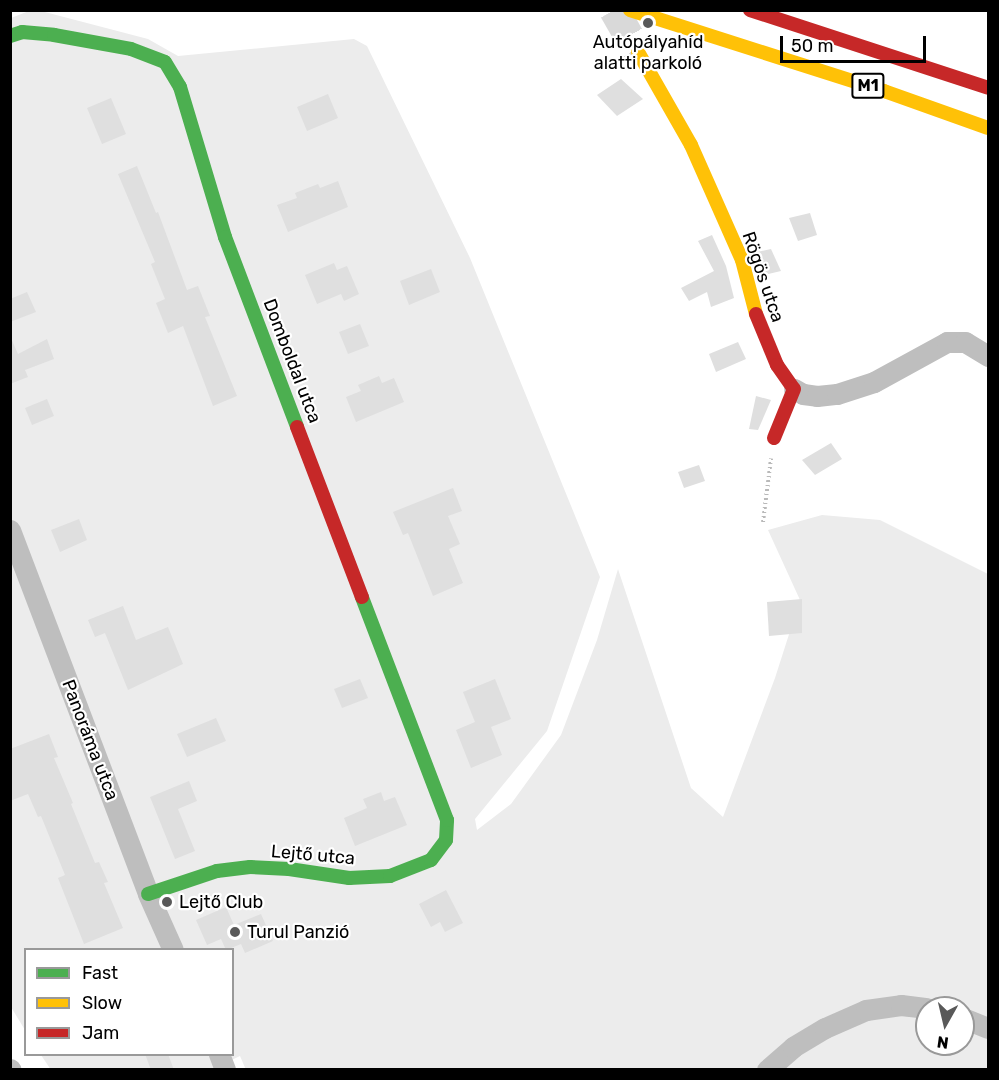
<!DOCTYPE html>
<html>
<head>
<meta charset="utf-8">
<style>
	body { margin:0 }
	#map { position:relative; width:999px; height:1080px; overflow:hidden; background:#fff; font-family:Rubik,sans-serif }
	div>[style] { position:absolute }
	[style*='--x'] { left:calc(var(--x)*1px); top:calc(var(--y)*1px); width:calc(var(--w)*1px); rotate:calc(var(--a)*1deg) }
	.green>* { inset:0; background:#ececec }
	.building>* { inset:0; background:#dfdfdf }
	.secondary-tunnel>* { height:30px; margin-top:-15px; transform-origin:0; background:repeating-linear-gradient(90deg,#d9d9d9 0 30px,transparent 0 45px) }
	.path>* { height:4px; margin-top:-2px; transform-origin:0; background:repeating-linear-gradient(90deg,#b9b9b9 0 1.5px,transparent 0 4.5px) }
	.street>* { height:21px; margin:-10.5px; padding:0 10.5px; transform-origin:10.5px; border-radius:10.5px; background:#bebebe }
	.fast>* { height:14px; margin:-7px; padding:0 7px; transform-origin:7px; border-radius:7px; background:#4caf50 }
	.slow>* { height:14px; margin:-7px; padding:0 7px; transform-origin:7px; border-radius:7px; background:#ffc107 }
	.jam>* { height:14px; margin:-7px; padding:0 7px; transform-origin:7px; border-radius:7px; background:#c62828 }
	.dots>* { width:16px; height:16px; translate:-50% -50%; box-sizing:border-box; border:3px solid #fff; border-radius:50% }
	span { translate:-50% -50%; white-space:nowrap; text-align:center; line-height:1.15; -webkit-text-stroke:4.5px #fff; paint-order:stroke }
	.shield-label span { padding:2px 4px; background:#fff; border:2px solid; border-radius:4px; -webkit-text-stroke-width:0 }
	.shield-label { font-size:16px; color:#000; font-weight:700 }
	.poi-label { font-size:18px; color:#000 }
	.left { translate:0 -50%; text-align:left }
	.street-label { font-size:18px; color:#000 }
	.frame { position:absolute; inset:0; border:12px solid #000; pointer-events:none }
	.legend { position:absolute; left:24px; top:948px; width:210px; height:108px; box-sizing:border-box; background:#fff; border:2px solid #999; margin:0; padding:8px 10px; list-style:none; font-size:18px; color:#000 }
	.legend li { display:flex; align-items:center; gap:12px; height:30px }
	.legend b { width:30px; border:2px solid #999 }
	.north { position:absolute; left:915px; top:996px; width:60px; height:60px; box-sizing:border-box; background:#fff; border:2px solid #999; border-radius:50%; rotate:188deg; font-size:16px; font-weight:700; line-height:24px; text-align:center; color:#000 }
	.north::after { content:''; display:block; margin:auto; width:21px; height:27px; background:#595959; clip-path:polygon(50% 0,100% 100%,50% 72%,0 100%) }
	.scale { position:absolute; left:780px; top:36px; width:146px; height:27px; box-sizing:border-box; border:3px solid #000; border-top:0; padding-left:8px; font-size:18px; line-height:21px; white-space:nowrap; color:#000; -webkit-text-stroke:4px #fff; paint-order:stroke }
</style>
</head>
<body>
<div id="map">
	<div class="green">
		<i style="clip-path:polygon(evenodd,29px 11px,41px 11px,148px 39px,178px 56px,354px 39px,367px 46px,470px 258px,600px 577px,547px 731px,475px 819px,477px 830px,511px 804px,561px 735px,597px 640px,618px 569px,691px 788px,723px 817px,775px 678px,800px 600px,768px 530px,822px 515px,880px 520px,988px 574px,988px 1069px,246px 1070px,240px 1056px,213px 1069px,51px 1070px,41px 1055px,232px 1054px,232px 950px,26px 950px,25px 1030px,11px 1007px,11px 18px,29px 11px,927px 1008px,963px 1008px,963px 1044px,927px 1044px,927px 1008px)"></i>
	</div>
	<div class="building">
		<i style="clip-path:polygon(621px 79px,643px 99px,617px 116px,597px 95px)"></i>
		<i style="clip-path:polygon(328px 94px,338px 118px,307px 131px,297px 107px)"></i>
		<i style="clip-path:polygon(111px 98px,126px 134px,102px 144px,87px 108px)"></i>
		<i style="clip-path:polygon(137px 166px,156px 213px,158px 212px,187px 290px,198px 286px,210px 316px,205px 317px,237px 396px,213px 406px,183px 326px,168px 333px,156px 303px,165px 299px,151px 264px,155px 262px,118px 174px)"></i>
		<i style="clip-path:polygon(338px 181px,348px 207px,288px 232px,277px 205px,297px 198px,295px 193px,318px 184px,320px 188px)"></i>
		<i style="clip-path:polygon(810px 213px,817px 235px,798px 241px,789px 218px)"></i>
		<i style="clip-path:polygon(712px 235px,726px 266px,734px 298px,711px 307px,707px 292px,689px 301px,681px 288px,714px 271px,698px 241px)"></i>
		<i style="clip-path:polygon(771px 249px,781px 271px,764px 275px,757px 252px)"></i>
		<i style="clip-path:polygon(334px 263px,337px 270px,347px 266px,359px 294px,344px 301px,341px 294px,317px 304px,305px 275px)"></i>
		<i style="clip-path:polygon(431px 269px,440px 292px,409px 305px,400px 281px)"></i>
		<i style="clip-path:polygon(27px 292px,36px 312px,10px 322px,10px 299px)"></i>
		<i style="clip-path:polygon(360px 324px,369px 346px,348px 354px,339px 332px)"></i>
		<i style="clip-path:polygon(10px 336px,18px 354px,47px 339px,54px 359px,25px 370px,28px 377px,10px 384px)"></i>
		<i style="clip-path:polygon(738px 342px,746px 359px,716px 372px,709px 354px)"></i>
		<i style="clip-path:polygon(379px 376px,382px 383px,394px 378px,404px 402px,356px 422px,346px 397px,361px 391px,358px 385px)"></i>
		<i style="clip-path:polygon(756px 396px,771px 400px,758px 430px,749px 429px)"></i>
		<i style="clip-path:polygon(47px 399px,54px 416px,32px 425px,25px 408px)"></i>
		<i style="clip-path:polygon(831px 443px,842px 459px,815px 475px,802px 460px)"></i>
		<i style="clip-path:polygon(699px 465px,705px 481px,684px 488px,678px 472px)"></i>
		<i style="clip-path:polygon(453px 488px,462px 511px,448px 516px,460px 544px,449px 549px,463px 583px,433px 596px,408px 533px,403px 535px,393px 512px)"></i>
		<i style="clip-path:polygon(79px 519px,87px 540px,60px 552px,51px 530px)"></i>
		<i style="clip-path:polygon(802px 599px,802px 633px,769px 636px,767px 602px)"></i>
		<i style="clip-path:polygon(123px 606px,136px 640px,168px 627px,183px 664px,128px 690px,105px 633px,95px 637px,88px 620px)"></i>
		<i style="clip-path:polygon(360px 679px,368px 698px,342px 708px,334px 689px)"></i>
		<i style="clip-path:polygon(495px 679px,511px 719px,491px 727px,502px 755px,471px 768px,456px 730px,475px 722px,463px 692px)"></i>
		<i style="clip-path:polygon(216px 718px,226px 741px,187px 757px,177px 734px)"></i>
		<i style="clip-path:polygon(49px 734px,58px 757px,54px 758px,73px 803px,71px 804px,95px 863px,99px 862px,108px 882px,104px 883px,123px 928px,84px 944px,58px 878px,65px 875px,41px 816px,38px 817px,28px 794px,10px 801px,10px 749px)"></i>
		<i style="clip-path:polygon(189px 781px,197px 801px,178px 809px,195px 851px,175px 859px,150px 797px)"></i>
		<i style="clip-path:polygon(381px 792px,384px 801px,395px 797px,407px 825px,355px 846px,344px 818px,367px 808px,363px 799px)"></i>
		<i style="clip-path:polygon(446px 890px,463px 923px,445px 932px,440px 922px,431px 927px,419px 904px)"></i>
		<i style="clip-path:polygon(226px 907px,234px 925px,261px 914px,273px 941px,245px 953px,241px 944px,226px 950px,221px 939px,207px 945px,196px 920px)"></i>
		<i style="clip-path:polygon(145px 1054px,168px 1054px,174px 1070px,151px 1070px)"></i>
	</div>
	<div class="secondary-tunnel">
		<i style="--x:614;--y:10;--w:48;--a:60.3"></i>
	</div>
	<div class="path">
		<i style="--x:763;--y:522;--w:64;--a:-82.8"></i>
	</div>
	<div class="street">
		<i style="--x:794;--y:389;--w:10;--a:29"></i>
		<i style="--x:803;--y:394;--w:14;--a:8"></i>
		<i style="--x:817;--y:396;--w:20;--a:-6"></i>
		<i style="--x:837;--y:394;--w:39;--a:-18"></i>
		<i style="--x:874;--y:382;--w:83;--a:-28.7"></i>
		<i style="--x:947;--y:342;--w:18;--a:0"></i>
		<i style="--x:965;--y:342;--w:27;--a:31"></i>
		<i style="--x:10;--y:530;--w:389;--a:69.2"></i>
		<i style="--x:148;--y:894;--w:61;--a:65.9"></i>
		<i style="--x:963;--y:1018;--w:27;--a:22"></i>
		<i style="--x:219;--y:1054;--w:17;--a:69"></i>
		<i style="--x:10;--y:1069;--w:1;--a:45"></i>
		<i style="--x:767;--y:1070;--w:35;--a:-41"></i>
		<i style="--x:793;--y:1047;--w:37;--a:-31"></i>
		<i style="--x:825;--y:1028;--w:45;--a:-23.7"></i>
		<i style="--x:866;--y:1010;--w:35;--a:-8"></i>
		<i style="--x:901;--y:1005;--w:26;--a:7"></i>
	</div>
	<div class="fast">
		<i style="--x:10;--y:36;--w:13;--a:-18"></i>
		<i style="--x:22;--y:32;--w:32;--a:5"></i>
		<i style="--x:54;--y:35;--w:78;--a:10.3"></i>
		<i style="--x:131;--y:49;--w:36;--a:21"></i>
		<i style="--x:165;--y:62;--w:29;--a:59"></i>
		<i style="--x:180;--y:87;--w:157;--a:73.3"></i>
		<i style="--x:225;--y:237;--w:203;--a:69.2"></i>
		<i style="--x:148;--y:894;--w:73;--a:-18.4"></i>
		<i style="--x:217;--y:871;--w:33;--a:-7"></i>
		<i style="--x:250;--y:867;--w:39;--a:3"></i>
		<i style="--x:289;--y:869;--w:61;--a:8.5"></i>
		<i style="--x:349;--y:878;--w:41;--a:-2.8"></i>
		<i style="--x:390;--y:876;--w:44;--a:-21.3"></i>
		<i style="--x:431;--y:860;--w:25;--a:-53"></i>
		<i style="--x:446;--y:840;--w:20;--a:-87"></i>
		<i style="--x:447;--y:820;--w:239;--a:-110.9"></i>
	</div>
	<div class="slow">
		<i style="--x:630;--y:10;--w:267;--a:17.7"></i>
		<i style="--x:884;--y:91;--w:110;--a:19.6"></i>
		<i style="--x:638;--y:52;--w:107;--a:60.3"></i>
		<i style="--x:691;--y:145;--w:126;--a:66.1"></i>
		<i style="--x:742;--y:260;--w:56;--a:75.5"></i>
	</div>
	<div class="jam">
		<i style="--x:750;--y:10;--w:250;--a:18.1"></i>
		<i style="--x:756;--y:314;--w:55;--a:67.6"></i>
		<i style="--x:777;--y:365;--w:29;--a:55"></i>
		<i style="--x:794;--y:389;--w:53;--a:112.2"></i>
		<i style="--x:297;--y:427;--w:182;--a:69.1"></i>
	</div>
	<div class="dots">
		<i style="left:648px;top:23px;background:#595959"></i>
		<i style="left:167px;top:902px;background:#595959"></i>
		<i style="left:235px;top:932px;background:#595959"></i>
	</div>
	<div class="shield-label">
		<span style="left:868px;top:86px">M1</span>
	</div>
	<div class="poi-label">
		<span style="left:648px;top:53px">Autópályahíd<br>alatti parkoló</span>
		<span class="left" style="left:179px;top:902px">Lejtő Club</span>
		<span class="left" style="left:247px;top:932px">Turul Panzió</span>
	</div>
	<div class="street-label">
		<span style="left:763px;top:277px;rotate:71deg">Rögös utca</span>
		<span style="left:292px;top:361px;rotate:69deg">Domboldal utca</span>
		<span style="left:90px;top:740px;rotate:69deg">Panoráma utca</span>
		<span style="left:313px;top:855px;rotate:5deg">Lejtő utca</span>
	</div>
	<div class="frame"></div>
	<ul class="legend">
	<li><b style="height:8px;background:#4caf50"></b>Fast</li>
	<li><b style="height:8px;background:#ffc107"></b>Slow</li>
	<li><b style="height:8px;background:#c62828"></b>Jam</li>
	</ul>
	<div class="north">N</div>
	<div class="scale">50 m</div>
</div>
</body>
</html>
